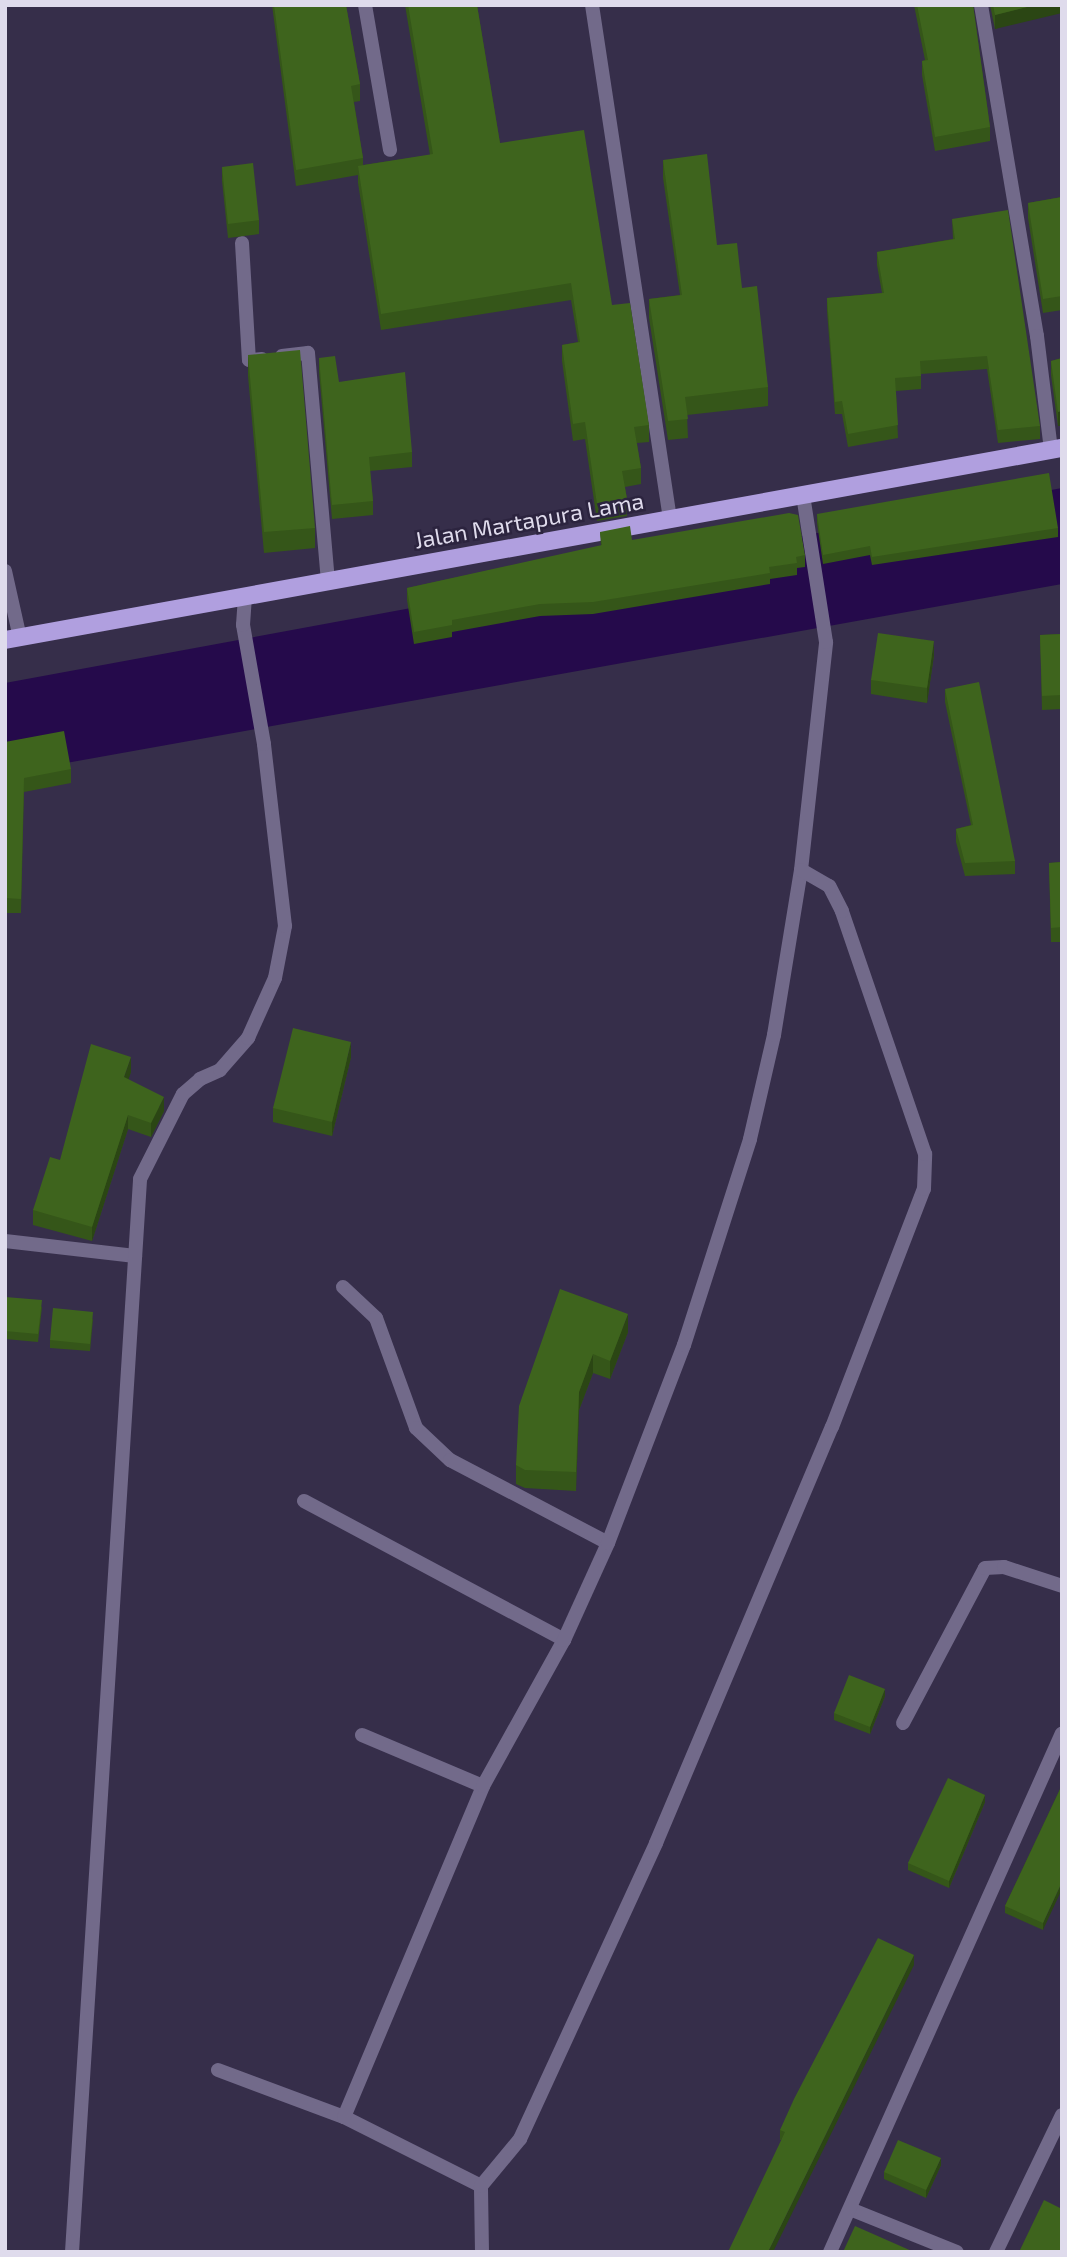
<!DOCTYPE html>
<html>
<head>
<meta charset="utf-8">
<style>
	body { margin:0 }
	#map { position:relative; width:1067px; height:2257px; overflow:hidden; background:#362e4a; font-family:"Exo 2",sans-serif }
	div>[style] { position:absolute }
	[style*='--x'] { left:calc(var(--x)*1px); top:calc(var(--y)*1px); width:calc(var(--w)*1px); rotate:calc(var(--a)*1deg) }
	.water>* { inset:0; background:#250a4b }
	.street>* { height:14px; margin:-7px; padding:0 7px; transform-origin:7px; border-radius:7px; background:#726a8a }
	.primary>* { height:18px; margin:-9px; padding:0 9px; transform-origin:9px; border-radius:9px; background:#b09fdf }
	.wall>* { inset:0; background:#355619 }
	.shaded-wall>* { inset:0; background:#2b4614 }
	.building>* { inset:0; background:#3e641d }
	span { translate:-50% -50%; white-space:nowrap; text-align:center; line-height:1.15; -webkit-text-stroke:5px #2c243f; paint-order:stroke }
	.street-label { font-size:23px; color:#dfdbec }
	.frame { position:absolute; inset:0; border:7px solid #dfdbec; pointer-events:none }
</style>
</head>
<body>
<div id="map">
	<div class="water">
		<i style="clip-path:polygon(1062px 488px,1062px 584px,5px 774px,5px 683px)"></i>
	</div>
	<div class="street">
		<i style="--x:365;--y:5;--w:147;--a:80.2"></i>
		<i style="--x:592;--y:5;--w:520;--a:81.37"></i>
		<i style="--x:981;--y:5;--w:336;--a:80.4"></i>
		<i style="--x:1037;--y:336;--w:115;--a:83"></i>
		<i style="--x:242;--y:243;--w:117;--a:86.6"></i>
		<i style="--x:249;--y:360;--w:13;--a:-4"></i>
		<i style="--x:282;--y:356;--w:26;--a:-7"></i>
		<i style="--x:308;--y:353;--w:229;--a:85"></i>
		<i style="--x:5;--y:571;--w:69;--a:77.4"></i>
		<i style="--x:5;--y:1241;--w:131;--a:6.6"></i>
		<i style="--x:343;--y:1287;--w:45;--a:43.2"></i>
		<i style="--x:376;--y:1318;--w:117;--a:70"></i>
		<i style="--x:416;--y:1428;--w:47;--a:43.3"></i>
		<i style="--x:450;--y:1460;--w:178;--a:27.7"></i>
		<i style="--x:304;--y:1501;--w:295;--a:28.1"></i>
		<i style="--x:903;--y:1723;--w:175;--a:-62.1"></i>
		<i style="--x:985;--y:1568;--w:19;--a:-3"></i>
		<i style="--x:1004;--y:1567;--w:61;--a:18.1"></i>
		<i style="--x:362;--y:1735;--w:131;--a:22.9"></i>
		<i style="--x:218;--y:2070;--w:134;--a:20.5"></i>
		<i style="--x:344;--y:2117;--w:153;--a:26.7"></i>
		<i style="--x:344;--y:2117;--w:359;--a:-67.2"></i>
		<i style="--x:483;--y:1786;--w:167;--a:-61"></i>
		<i style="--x:564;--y:1640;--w:107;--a:-65.6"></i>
		<i style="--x:608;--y:1543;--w:212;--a:-69"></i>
		<i style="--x:684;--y:1345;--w:216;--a:-72.2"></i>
		<i style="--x:750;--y:1139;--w:107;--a:-77"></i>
		<i style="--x:774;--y:1035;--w:167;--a:-80.7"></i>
		<i style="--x:801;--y:870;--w:229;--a:-83.7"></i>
		<i style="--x:826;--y:642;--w:149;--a:-98.9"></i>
		<i style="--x:850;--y:2209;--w:115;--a:21.9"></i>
		<i style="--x:72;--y:2252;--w:1075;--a:-86.37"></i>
		<i style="--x:140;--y:1179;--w:95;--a:-63.2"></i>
		<i style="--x:183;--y:1094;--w:23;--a:-41"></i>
		<i style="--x:200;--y:1079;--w:22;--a:-24"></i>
		<i style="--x:220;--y:1070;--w:43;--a:-48.8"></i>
		<i style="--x:248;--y:1038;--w:66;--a:-65.8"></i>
		<i style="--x:275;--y:978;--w:53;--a:-79.1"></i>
		<i style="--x:285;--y:926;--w:183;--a:-96.6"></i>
		<i style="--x:264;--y:744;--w:121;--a:-100"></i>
		<i style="--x:243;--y:625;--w:29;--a:-86"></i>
		<i style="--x:482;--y:2252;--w:66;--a:-90.9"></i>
		<i style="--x:481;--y:2186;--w:61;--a:-50.3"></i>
		<i style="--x:520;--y:2139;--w:326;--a:-65.3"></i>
		<i style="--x:656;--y:1843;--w:452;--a:-67.1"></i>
		<i style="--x:832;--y:1427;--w:255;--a:-68.9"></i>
		<i style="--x:924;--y:1189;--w:35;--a:-88"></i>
		<i style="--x:925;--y:1154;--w:257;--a:-108.9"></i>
		<i style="--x:842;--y:911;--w:28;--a:-117"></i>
		<i style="--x:829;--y:886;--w:32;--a:-150"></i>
		<i style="--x:830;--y:2252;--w:568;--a:-65.91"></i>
		<i style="--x:996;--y:2252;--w:152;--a:-64.3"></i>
	</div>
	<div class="primary">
		<i style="--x:5;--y:640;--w:1074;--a:-10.3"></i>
	</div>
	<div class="wall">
		<i style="clip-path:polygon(272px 5px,346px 5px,360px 84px,360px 101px,354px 102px,363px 158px,363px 165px,430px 155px,405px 5px,477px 5px,500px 143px,612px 305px,649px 425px,649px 442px,637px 443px,641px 468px,641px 484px,625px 487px,627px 499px,627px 516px,597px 521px,585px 439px,573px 441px,562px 361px,562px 345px,578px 342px,571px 300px,381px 330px,358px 183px,358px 175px,296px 186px)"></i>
		<i style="clip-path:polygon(914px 5px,973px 5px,990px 127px,990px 141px,935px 151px,922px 75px,922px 61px,925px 60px)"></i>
		<i style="clip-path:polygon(990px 5px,1062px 5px,995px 29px)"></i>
		<i style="clip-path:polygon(663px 160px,742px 288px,768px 387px,768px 406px,687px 415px,688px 438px,668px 440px,649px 318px,649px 299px,680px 295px,663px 178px)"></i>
		<i style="clip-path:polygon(222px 167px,259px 220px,259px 234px,228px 238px,222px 181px)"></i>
		<i style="clip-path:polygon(1062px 197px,1062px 310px,1043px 313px,1028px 218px,1028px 203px)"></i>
		<i style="clip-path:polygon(952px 219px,1040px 426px,1040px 439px,998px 443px,987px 369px,921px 374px,921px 389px,896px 391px,898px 438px,848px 447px,842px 414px,835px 414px,827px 311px,827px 298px,882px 293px,877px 265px,877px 252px,953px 239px)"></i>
		<i style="clip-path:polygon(248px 355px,315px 528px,315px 548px,264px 553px,248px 376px)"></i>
		<i style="clip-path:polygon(319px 358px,339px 382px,412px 452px,412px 467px,370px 471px,373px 501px,373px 515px,332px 519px,319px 372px)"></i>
		<i style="clip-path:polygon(1062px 358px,1058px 426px,1051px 375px,1051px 361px)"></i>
		<i style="clip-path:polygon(817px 514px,1058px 528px,1058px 537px,872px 565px,870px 555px,823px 564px,817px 523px)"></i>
		<i style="clip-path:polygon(600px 532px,632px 540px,805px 555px,805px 567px,797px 568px,797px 575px,770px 579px,770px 584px,593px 614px,540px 616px,452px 632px,452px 637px,414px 644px,407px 600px,407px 588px,601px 546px)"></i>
		<i style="clip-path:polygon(1062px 634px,1062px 709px,1042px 710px,1040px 635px)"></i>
		<i style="clip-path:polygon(934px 655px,927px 703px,871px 694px,871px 680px)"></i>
		<i style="clip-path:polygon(945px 689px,1015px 861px,1015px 874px,965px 876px,956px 842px,956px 829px,971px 825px,945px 702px)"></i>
		<i style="clip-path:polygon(5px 742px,71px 769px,71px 783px,24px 792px,21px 913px,5px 913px)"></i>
		<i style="clip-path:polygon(1062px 862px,1062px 942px,1051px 942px,1049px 863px)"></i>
		<i style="clip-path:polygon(351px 1057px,332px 1136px,273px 1122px,273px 1108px)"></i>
		<i style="clip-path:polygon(131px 1072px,128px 1079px,164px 1111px,151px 1137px,128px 1129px,92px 1241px,33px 1225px,33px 1210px,60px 1160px)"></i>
		<i style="clip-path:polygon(560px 1289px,628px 1332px,610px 1379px,593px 1373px,579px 1410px,576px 1491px,525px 1488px,516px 1484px,516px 1465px)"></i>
		<i style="clip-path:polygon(5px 1297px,42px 1307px,38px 1342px,5px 1339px)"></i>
		<i style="clip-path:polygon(93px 1319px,90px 1351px,50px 1348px,50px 1340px)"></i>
		<i style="clip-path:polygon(885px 1696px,870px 1734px,834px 1720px,834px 1713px)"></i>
		<i style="clip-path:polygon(1062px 1785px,1043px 1930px,1005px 1913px,1005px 1906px)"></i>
		<i style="clip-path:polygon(985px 1802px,949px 1888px,908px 1870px,908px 1863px)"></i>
		<i style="clip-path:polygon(914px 1965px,781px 2140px,780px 2140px,780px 2130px)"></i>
		<i style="clip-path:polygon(941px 2165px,926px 2198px,884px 2179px,884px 2172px)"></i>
	</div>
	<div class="shaded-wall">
		<i style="clip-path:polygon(1035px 5px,1062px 5px,1062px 13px,995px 29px,995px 15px)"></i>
		<i style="clip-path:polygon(1062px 411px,1062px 426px,1058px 426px,1058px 412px)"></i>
		<i style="clip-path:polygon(934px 641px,934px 655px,927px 703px,927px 688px)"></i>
		<i style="clip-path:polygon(351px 1042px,351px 1057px,332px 1136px,332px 1122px)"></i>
		<i style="clip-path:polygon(131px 1057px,131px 1072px,124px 1092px,124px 1077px)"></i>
		<i style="clip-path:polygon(164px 1097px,164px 1111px,151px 1137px,151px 1123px)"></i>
		<i style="clip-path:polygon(128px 1115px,128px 1129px,92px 1241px,92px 1227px)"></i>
		<i style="clip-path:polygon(628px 1314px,628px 1332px,610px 1379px,610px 1361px)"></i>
		<i style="clip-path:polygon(593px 1354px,593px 1373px,579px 1410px,576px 1491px,579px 1392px)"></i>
		<i style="clip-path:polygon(885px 1689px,885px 1696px,870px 1734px,870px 1727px)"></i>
		<i style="clip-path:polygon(985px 1795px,985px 1802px,949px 1888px,949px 1881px)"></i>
		<i style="clip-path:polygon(1062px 1882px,1062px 1889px,1043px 1930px,1043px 1923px)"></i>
		<i style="clip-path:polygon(914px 1955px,914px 1965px,773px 2252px,768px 2252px)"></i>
		<i style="clip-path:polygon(941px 2158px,941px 2165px,926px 2198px,926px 2190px)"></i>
	</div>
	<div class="building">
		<i style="clip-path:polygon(274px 5px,346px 5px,360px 84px,351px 86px,363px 158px,296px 170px)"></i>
		<i style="clip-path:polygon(408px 5px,477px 5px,500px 143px,584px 130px,612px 305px,630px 303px,649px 425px,634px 427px,641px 468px,622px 471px,627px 499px,597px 504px,585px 422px,573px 424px,562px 345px,580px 342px,571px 283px,381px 314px,358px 166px,433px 154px)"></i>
		<i style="clip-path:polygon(917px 5px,973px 5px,990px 127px,935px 137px,922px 61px,928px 60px)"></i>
		<i style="clip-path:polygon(993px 5px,1035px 5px,995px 15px)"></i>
		<i style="clip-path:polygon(707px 154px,717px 245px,737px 243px,742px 288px,757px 286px,768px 387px,685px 397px,688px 419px,668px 421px,649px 299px,682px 295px,663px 160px)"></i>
		<i style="clip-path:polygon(253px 163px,259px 220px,228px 224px,222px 167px)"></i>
		<i style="clip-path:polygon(1062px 197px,1062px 296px,1043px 299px,1028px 203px)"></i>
		<i style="clip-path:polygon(1008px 210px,1040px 426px,998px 430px,987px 356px,920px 361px,921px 376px,895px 378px,898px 425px,848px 434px,842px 401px,835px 402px,827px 298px,884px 293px,877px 252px,955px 239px,952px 219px)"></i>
		<i style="clip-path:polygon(300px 350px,315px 528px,264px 532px,248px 355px)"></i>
		<i style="clip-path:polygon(335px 356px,339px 382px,405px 372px,412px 452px,369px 457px,373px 501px,332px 505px,319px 358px)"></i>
		<i style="clip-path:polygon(1062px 358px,1062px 411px,1058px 412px,1051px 361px)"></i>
		<i style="clip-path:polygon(1049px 473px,1058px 528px,872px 557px,870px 546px,823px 555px,817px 514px)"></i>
		<i style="clip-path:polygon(789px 513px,798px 515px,805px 555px,796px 557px,797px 563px,769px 567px,770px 573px,593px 602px,540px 604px,452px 620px,452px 625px,414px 632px,407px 588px,602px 545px,600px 532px,630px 526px,632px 540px)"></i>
		<i style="clip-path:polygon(878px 633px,934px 641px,927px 688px,871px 680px)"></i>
		<i style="clip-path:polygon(1062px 634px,1062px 695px,1042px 696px,1040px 635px)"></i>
		<i style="clip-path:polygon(979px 682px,1015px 861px,965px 863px,956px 829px,973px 825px,945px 689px)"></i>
		<i style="clip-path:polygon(64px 731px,71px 769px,24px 778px,21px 899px,5px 898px,5px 742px)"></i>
		<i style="clip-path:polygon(1062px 862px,1062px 927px,1051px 928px,1049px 863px)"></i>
		<i style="clip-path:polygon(293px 1028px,351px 1042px,332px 1122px,273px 1108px)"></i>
		<i style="clip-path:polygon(91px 1044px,131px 1057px,124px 1077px,164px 1097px,151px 1123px,128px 1115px,92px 1227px,33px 1210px,50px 1157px,60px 1160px)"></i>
		<i style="clip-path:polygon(560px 1289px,628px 1314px,610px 1361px,593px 1354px,579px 1392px,576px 1472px,525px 1470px,516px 1465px,519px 1406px)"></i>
		<i style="clip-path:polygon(5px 1297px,42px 1300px,38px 1334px,5px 1331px)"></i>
		<i style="clip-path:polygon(53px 1308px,93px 1312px,90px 1344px,50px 1340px)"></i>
		<i style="clip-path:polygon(849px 1675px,885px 1689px,870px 1727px,834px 1713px)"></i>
		<i style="clip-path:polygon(948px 1778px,985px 1795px,949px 1881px,908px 1863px)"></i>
		<i style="clip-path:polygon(1062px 1785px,1062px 1882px,1043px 1923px,1005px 1906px)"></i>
		<i style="clip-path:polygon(878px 1938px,914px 1955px,768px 2252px,728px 2252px,785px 2132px,780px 2130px,794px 2099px)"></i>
		<i style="clip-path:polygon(898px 2140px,941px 2158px,926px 2190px,884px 2172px)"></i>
		<i style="clip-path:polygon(1044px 2200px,1062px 2209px,1062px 2252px,1019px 2252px)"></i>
		<i style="clip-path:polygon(855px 2226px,914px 2252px,843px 2252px)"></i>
	</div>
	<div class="street-label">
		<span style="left:529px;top:520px;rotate:-10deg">Jalan Martapura Lama</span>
	</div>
	<div class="frame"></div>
</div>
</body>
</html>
